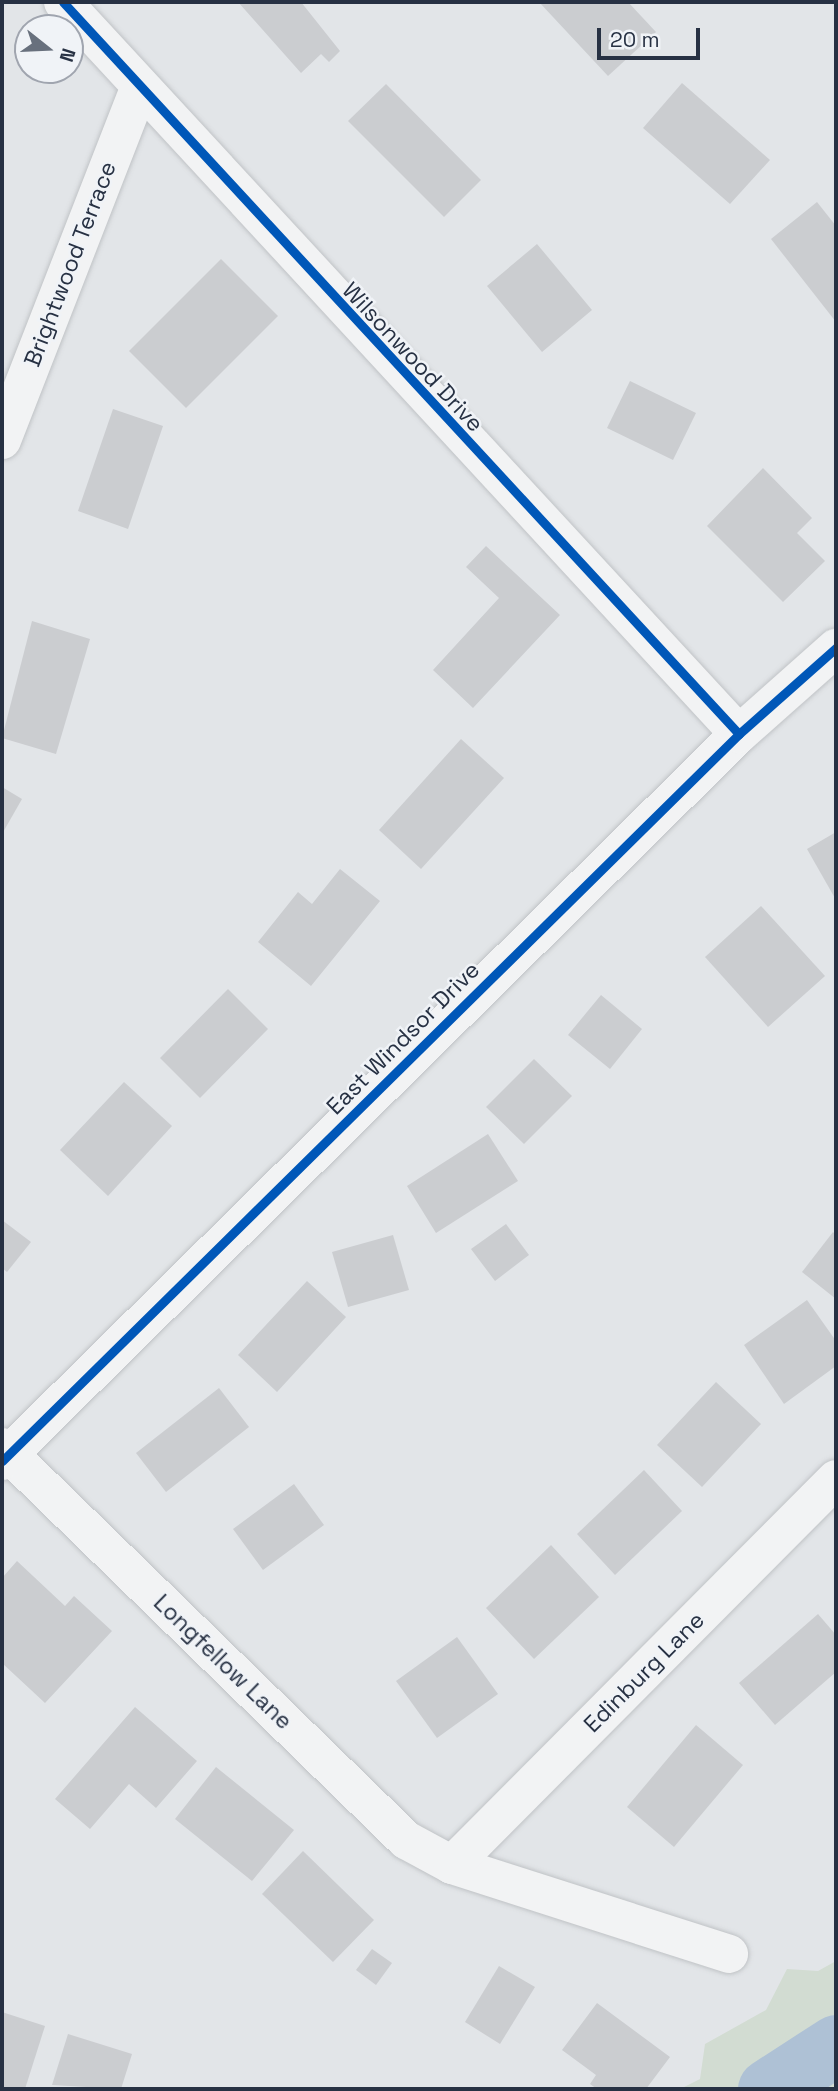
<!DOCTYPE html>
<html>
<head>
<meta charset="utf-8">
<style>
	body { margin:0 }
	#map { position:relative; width:838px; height:2091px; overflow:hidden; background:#e2e5e8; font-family:"Space Grotesk",sans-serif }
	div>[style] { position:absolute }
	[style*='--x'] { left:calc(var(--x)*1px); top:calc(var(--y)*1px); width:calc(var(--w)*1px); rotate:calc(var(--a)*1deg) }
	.green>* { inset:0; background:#d2dcd2 }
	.river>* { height:61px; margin:-30.5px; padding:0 30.5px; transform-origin:30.5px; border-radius:30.5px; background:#aec1d5 }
	.building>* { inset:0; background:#cbcdd0 }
	.roads { filter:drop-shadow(0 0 2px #c0c3c6) drop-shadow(0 0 2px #c0c3c6) }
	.minor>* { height:38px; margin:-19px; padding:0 19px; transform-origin:19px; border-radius:19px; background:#f2f3f4 }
	.tertiary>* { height:38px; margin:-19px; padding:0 19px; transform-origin:19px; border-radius:19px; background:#f2f3f4 }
	.cycleway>* { height:9px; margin:-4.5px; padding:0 4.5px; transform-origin:4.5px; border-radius:4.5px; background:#0057b8 }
	span { translate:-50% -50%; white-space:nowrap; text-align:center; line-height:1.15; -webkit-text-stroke:5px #f0f3f7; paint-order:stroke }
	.street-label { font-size:23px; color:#273143 }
	.frame { position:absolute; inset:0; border:4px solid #273143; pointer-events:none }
	.north { position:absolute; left:14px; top:14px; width:70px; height:70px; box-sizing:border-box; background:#f0f3f7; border:2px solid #a0a5af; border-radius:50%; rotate:108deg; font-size:19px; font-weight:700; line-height:28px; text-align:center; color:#273143 }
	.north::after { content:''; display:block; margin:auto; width:24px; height:32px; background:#68707d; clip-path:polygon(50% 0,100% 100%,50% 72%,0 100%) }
	.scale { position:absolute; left:597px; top:28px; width:103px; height:32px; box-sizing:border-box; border:4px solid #273143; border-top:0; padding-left:9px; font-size:21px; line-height:24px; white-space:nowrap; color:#273143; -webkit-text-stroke:5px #f0f3f7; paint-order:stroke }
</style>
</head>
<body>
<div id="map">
	<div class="green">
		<i style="clip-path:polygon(836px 1961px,836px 2089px,680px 2089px,700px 2079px,705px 2044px,766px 2010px,787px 1969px,818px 1971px)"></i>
	</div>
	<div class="river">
		<i style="--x:768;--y:2089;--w:81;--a:-32.9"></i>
	</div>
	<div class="building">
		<i style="clip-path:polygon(238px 2px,301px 2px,340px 51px,329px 62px,321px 54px,301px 73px)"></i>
		<i style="clip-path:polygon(539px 2px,628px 2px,656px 32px,608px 76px)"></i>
		<i style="clip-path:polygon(682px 83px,770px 160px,730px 204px,643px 128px)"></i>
		<i style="clip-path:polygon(386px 84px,481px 180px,444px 217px,348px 121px)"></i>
		<i style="clip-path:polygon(817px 202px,836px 226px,836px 322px,771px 239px)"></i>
		<i style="clip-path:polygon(537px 244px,592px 310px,542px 352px,487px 286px)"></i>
		<i style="clip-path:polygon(221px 259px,278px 316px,186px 408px,129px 351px)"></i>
		<i style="clip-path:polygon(630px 381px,696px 413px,673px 460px,607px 428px)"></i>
		<i style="clip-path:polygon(113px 409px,163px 426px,128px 529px,78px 511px)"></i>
		<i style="clip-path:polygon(763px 468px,812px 518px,797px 533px,825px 561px,783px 602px,707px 526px)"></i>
		<i style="clip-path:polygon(486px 546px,560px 615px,473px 708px,433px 670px,499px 598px,466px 567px)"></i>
		<i style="clip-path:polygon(32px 621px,90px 639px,56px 754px,2px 738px)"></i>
		<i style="clip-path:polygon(461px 739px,504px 778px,421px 869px,379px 830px)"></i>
		<i style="clip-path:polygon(2px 787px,22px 799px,2px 834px)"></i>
		<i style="clip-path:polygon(836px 832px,836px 900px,807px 849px)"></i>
		<i style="clip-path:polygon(340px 869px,380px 901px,311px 986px,258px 942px,298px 892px,312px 904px)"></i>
		<i style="clip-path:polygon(761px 906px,825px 976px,768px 1027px,705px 957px)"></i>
		<i style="clip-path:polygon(228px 989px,268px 1029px,200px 1098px,160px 1058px)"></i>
		<i style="clip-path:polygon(601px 995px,642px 1029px,610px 1069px,568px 1035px)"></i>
		<i style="clip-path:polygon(534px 1059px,572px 1096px,524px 1144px,486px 1107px)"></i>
		<i style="clip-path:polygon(124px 1082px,172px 1126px,108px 1196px,60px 1150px)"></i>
		<i style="clip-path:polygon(488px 1134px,518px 1181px,436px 1233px,407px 1186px)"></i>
		<i style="clip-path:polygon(2px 1220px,31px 1242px,7px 1272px,2px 1268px)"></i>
		<i style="clip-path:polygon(506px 1224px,529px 1255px,495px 1281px,471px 1249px)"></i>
		<i style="clip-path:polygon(833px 1232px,836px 1235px,836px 1299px,802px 1272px)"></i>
		<i style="clip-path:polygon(393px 1235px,409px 1290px,348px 1307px,332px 1252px)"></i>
		<i style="clip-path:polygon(307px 1281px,346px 1317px,277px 1392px,238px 1355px)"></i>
		<i style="clip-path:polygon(807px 1300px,836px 1341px,836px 1366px,784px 1404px,744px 1345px)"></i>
		<i style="clip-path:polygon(716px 1382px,761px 1424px,702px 1487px,657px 1445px)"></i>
		<i style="clip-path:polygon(219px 1388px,249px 1427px,166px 1492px,136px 1453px)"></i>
		<i style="clip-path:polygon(644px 1470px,682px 1511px,615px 1575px,577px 1534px)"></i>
		<i style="clip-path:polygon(294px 1484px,324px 1525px,263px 1570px,233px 1529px)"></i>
		<i style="clip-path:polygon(551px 1545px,599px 1597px,534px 1659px,486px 1608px)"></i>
		<i style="clip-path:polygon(17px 1561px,65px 1606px,74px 1596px,112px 1631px,45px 1703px,2px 1663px,2px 1578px)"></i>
		<i style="clip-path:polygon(818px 1614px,836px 1635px,836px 1672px,775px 1725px,739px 1683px)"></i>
		<i style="clip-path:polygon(457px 1637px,498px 1694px,437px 1738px,396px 1681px)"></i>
		<i style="clip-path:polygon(135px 1707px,197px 1761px,156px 1808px,129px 1784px,90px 1829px,55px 1799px)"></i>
		<i style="clip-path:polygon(696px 1725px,743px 1765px,674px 1847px,627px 1807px)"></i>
		<i style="clip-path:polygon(216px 1767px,294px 1830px,252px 1881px,175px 1819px)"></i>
		<i style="clip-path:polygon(303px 1851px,374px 1920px,333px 1962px,262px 1894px)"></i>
		<i style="clip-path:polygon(372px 1949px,392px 1963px,376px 1985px,356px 1970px)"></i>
		<i style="clip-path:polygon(499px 1966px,535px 1987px,500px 2044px,465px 2022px)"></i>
		<i style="clip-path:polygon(597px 2003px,670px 2057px,646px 2089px,597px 2089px,590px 2084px,596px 2075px,562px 2050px)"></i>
		<i style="clip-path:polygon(2px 2012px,45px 2026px,25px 2089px,2px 2089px)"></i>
		<i style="clip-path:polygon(68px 2034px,132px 2054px,121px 2089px,52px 2085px)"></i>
	</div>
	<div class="roads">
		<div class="minor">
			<i style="--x:63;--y:2;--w:996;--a:47.28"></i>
			<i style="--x:2;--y:440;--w:378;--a:-68.7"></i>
			<i style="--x:2;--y:1447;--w:564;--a:44.21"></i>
			<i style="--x:406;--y:1840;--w:52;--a:28.5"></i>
			<i style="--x:452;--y:1865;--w:291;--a:17.8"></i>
			<i style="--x:452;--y:1865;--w:544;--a:-45.15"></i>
		</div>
		<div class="tertiary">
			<i style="--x:2;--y:1461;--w:1035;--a:-44.61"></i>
			<i style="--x:739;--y:734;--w:130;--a:-41.6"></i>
		</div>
	</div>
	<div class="cycleway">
		<i style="--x:63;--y:2;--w:996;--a:47.28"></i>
		<i style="--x:2;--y:1461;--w:1035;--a:-44.61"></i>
		<i style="--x:739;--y:734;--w:130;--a:-41.6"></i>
	</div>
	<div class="street-label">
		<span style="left:70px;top:264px;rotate:-69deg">Brightwood Terrace</span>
		<span style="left:413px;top:357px;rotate:47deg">Wilsonwood Drive</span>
		<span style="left:403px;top:1038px;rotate:-45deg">East Windsor Drive</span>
		<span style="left:223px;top:1662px;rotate:44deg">Longfellow Lane</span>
		<span style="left:644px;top:1672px;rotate:-45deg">Edinburg Lane</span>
	</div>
	<div class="frame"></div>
	<div class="north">N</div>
	<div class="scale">20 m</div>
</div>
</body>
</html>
